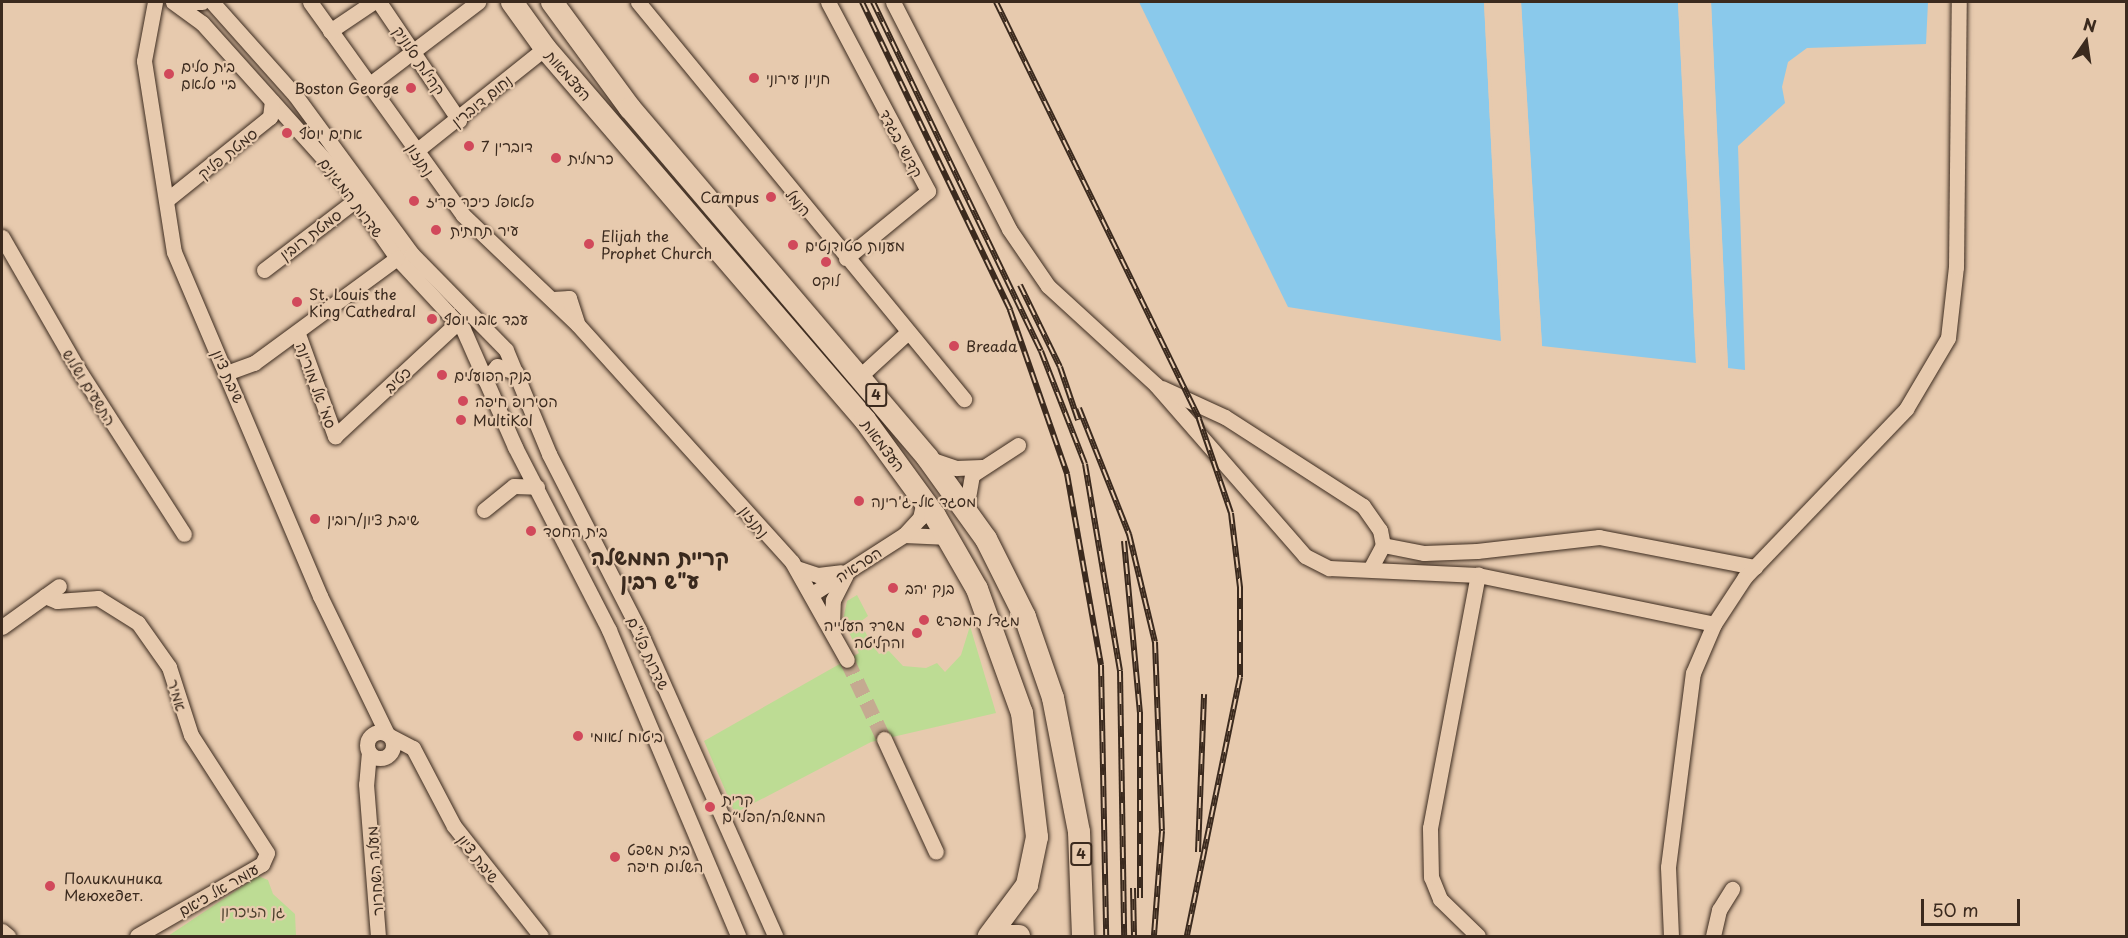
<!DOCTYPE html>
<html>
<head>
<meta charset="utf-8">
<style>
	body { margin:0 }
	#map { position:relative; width:2128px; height:938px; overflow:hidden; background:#e7caae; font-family:"Playpen Sans","Playpen Sans Hebrew",sans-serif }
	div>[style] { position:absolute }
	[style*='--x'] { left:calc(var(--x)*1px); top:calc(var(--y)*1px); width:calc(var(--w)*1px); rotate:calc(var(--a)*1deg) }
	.green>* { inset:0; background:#bddc94 }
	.water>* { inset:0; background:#8ac9eb }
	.pier>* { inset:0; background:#e7caae }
	.minor-tunnel>* { height:15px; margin-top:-7.5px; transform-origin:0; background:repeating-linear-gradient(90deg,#c5aa91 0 15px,transparent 0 23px) }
	.roads { filter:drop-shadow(0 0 2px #3b2a1e) drop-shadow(0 0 2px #3b2a1e) }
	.minor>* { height:15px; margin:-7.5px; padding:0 7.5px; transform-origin:7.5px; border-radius:7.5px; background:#e7caae }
	.minor>.ring { margin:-7.5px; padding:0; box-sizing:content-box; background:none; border:15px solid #e7caae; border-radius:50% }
	.highway>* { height:22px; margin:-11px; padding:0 11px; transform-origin:11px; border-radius:11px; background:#e7caae }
	.rail>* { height:6px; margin-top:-3px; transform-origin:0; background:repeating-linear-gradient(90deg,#e7caae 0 11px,#3b2a1e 0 22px); box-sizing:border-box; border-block:2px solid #3b2a1e }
	.dots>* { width:16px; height:16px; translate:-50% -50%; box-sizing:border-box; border:3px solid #e7caae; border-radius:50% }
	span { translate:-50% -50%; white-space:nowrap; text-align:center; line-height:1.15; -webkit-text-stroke:4.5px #e7caae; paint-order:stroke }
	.shield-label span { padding:2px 4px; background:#e7caae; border:2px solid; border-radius:4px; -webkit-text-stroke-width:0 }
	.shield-label { font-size:14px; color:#3b2a1e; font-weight:700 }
	.street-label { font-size:15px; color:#3b2a1e }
	.poi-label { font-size:15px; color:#3b2a1e }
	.left { translate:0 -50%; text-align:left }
	.right { translate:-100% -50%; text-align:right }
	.park-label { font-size:15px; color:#483c2a }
	.district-label { font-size:21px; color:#3b2a1e; font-weight:700 }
	.frame { position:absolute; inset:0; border:3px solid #3b2a1e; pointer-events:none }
	.north { position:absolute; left:2056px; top:12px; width:60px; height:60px; -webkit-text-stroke:4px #e7caae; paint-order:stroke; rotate:13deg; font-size:16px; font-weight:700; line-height:24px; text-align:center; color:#3b2a1e }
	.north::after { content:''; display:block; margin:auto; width:21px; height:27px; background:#3b2a1e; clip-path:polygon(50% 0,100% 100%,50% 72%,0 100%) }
	.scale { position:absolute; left:1921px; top:899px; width:99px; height:27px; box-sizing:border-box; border:3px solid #3b2a1e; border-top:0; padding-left:8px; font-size:18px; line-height:21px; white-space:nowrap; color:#3b2a1e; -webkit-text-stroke:4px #e7caae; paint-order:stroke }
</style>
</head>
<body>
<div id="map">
	<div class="green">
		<i style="clip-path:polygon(857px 595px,868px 616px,860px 622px,871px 643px,879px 654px,889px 651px,903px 666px,926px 668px,937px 663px,945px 672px,961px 655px,970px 626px,996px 713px,871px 742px,735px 813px,704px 741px,859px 653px,843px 620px,847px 601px)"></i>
		<i style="clip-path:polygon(258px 876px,268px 880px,273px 894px,295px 914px,296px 936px,168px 936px)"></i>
	</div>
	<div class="water">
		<i style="clip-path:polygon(1139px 2px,1484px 2px,1501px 341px,1288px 307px)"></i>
		<i style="clip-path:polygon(1521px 2px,1678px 2px,1696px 363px,1542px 346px)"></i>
		<i style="clip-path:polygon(1711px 2px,1928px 2px,1926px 44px,1807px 48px,1788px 62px,1782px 87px,1785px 103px,1738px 146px,1745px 370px,1728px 368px)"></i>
	</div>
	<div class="pier">
		<i style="clip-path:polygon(1484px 2px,1487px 2px,1504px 341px,1501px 341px)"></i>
		<i style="clip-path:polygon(1518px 2px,1521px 2px,1542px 346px,1539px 346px)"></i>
		<i style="clip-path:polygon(1678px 2px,1681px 2px,1699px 363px,1696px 363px)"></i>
		<i style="clip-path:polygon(1708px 2px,1711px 2px,1728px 368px,1725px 368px)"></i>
	</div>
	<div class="minor-tunnel">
		<i style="--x:847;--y:660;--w:87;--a:64.9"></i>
	</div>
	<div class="roads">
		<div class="minor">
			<i style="--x:155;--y:2;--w:60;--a:100.6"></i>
			<i style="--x:144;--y:61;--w:193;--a:81.1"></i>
			<i style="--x:174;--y:252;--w:374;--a:67"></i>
			<i style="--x:320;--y:596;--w:153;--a:64.1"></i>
			<i style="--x:173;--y:2;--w:36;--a:36"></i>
			<i style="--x:202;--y:23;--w:210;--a:48.1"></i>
			<i style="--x:342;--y:179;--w:96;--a:55.2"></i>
			<i style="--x:397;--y:258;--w:97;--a:47.1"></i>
			<i style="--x:463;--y:329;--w:129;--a:66.2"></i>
			<i style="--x:515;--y:447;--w:206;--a:62.8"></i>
			<i style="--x:609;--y:630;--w:332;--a:67.1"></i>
			<i style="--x:175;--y:2;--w:27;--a:0"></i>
			<i style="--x:212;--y:2;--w:125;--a:48.3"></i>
			<i style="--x:295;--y:95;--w:197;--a:53.7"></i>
			<i style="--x:412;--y:254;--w:134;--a:45.6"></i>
			<i style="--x:506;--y:350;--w:113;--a:67.5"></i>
			<i style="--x:549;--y:454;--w:198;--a:62.9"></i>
			<i style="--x:639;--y:630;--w:335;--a:66"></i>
			<i style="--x:310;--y:2;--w:262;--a:54.3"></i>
			<i style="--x:463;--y:215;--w:159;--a:43.7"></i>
			<i style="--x:578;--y:325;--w:319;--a:47.9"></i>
			<i style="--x:792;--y:562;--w:112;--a:60.7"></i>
			<i style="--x:379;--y:2;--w:143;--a:55.9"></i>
			<i style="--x:638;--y:2;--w:514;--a:50.61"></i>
			<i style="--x:828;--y:2;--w:214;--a:62.1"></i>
			<i style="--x:928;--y:191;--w:106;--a:140.7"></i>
			<i style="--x:893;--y:2;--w:255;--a:62.9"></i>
			<i style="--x:1009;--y:229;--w:69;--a:55.6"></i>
			<i style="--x:1048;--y:286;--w:147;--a:42.5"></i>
			<i style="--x:1156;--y:385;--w:227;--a:48.9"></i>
			<i style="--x:1305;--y:556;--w:27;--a:27"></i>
			<i style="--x:1329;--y:568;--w:149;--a:2.7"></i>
			<i style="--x:1478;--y:575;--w:241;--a:11.7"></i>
			<i style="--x:330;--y:31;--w:52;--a:-34"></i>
			<i style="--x:370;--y:84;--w:136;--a:-37.2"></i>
			<i style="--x:416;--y:151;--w:165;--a:-38.6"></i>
			<i style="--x:168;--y:199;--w:131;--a:-38.8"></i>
			<i style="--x:270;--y:117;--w:16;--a:-83"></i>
			<i style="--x:2;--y:237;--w:152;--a:60.1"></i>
			<i style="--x:78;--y:369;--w:196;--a:57.3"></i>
			<i style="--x:264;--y:270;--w:117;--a:-37.4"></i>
			<i style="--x:553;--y:299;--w:16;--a:-4"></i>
			<i style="--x:569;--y:298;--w:25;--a:72"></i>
			<i style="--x:298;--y:334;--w:109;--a:70.1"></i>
			<i style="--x:335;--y:436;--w:168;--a:-42.8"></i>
			<i style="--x:229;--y:372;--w:27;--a:-20"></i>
			<i style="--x:254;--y:363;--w:177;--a:-36.3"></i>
			<i style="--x:860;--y:376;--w:65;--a:-42.5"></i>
			<i style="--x:485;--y:380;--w:18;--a:-49"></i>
			<i style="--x:497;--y:366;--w:20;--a:18"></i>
			<i style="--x:1162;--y:388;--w:69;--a:24.7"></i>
			<i style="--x:1225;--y:417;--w:164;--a:32.8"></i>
			<i style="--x:1363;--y:506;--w:29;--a:55"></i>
			<i style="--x:1380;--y:530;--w:15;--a:79"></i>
			<i style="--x:1383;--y:545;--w:27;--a:118"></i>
			<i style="--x:930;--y:459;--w:28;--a:19"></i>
			<i style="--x:956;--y:468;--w:26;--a:-2"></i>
			<i style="--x:966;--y:509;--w:35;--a:-80"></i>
			<i style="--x:972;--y:475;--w:55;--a:-33.1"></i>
			<i style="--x:484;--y:510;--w:38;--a:-39"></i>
			<i style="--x:514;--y:486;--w:23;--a:2"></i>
			<i style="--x:904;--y:535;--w:45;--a:2.5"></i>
			<i style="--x:1383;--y:545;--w:42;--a:11"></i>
			<i style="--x:1424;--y:553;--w:53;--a:-2.2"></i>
			<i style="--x:1477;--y:551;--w:123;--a:-6.5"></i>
			<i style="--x:1599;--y:537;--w:159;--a:10.9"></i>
			<i style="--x:796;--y:568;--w:23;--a:18"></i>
			<i style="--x:818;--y:575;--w:23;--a:-7"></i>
			<i style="--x:812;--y:594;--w:109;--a:-32.7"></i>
			<i style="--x:904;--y:535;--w:23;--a:-47"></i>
			<i style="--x:920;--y:518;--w:18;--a:-77"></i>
			<i style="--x:45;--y:596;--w:13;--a:23"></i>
			<i style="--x:57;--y:601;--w:41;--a:-4.2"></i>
			<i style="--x:98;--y:598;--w:47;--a:32"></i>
			<i style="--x:138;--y:623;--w:54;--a:54.8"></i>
			<i style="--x:169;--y:667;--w:71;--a:72.1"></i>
			<i style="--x:191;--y:735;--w:140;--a:57.2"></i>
			<i style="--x:267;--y:853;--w:12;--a:114"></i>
			<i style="--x:262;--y:864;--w:144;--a:150.1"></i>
			<i style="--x:832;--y:625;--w:25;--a:-88"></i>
			<i style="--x:833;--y:600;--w:28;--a:-63"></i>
			<i style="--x:2;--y:627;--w:70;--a:-35.7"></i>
			<i class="ring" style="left:367px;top:732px;width:11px;height:11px"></i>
			<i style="--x:390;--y:736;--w:26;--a:28"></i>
			<i style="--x:413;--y:748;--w:88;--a:62.3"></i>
			<i style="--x:454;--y:826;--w:140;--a:51.7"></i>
			<i style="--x:884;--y:739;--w:124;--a:65.3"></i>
			<i style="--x:369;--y:752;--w:32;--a:95"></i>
			<i style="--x:366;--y:784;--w:152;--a:85.5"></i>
			<i style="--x:2;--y:931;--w:8;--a:40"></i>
			<i style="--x:1478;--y:936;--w:53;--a:-135.8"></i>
			<i style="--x:1440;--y:899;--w:24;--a:-112"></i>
			<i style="--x:1431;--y:877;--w:49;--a:-91.2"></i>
			<i style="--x:1430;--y:828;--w:258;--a:-79.3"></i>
			<i style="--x:1671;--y:936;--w:69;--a:-92.5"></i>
			<i style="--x:1668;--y:867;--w:196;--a:-82.7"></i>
			<i style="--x:1693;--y:673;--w:53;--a:-66.8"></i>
			<i style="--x:1714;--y:624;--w:56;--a:-56.6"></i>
			<i style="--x:1745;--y:577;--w:233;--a:-46.2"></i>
			<i style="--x:1906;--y:409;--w:82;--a:-59.4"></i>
			<i style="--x:1948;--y:338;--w:71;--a:-83.6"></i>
			<i style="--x:1956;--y:267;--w:265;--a:-89.4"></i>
			<i style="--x:1713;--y:936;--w:27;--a:-77"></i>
			<i style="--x:1719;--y:910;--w:25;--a:-58"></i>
		</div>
		<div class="highway">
			<i style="--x:512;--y:2;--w:57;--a:54.3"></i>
			<i style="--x:545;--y:48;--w:491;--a:49.3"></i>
			<i style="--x:865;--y:420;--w:119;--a:53.9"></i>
			<i style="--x:935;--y:516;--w:84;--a:60.1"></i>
			<i style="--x:977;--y:589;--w:132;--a:70.1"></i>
			<i style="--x:1022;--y:713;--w:125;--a:83.1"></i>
			<i style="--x:1037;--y:837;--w:49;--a:101.8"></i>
			<i style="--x:1027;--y:885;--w:64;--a:126.7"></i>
			<i style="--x:552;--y:2;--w:132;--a:53.7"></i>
			<i style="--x:630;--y:108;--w:458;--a:49.6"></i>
			<i style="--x:927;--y:457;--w:101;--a:54.3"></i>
			<i style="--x:986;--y:539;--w:87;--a:63.4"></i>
			<i style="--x:1025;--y:617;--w:86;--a:70.9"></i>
			<i style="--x:1053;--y:698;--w:136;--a:79"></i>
			<i style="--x:1079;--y:832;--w:104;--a:87.8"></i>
			<i style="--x:1007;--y:936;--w:12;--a:0"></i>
		</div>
	</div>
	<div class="rail">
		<i style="--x:862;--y:2;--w:342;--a:64.3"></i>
		<i style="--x:1010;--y:310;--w:174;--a:70.8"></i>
		<i style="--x:1067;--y:474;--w:194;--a:79.9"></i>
		<i style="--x:1101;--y:665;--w:271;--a:88.9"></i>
		<i style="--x:873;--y:2;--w:387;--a:64.3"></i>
		<i style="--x:1041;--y:351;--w:121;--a:68.7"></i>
		<i style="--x:1085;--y:464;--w:210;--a:80.4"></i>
		<i style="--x:1120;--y:671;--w:265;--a:89.1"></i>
		<i style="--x:996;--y:2;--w:464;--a:64"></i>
		<i style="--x:1199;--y:419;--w:99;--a:71.2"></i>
		<i style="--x:1231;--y:513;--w:75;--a:83.1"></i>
		<i style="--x:1240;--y:587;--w:90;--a:90"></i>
		<i style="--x:1240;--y:677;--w:264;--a:101.6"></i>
		<i style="--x:1020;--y:285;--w:91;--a:64"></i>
		<i style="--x:1060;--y:367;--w:56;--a:71.2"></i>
		<i style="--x:1079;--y:408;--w:136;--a:68.4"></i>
		<i style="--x:1129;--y:534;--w:111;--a:76.5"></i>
		<i style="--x:1155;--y:642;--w:189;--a:87.9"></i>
		<i style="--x:1162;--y:831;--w:105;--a:94.4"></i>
		<i style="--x:1124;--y:541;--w:172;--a:84.7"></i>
		<i style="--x:1140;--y:712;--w:186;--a:90"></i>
		<i style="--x:1198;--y:852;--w:158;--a:-87.8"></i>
		<i style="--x:1133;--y:888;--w:48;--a:88.8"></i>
	</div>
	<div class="dots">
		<i style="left:169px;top:74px;background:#d1495b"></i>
		<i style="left:754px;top:78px;background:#d1495b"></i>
		<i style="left:411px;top:88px;background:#d1495b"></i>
		<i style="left:287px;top:133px;background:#d1495b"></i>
		<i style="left:469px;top:146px;background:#d1495b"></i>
		<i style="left:556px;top:158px;background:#d1495b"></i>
		<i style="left:771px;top:197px;background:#d1495b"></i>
		<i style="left:414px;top:201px;background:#d1495b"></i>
		<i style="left:436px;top:230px;background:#d1495b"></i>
		<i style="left:589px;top:244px;background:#d1495b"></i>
		<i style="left:793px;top:245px;background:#d1495b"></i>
		<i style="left:826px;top:262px;background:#d1495b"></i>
		<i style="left:297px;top:302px;background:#d1495b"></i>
		<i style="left:432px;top:319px;background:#d1495b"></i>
		<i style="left:954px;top:346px;background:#d1495b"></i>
		<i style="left:442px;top:375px;background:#d1495b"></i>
		<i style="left:463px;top:401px;background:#d1495b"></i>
		<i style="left:461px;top:420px;background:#d1495b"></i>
		<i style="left:859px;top:501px;background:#d1495b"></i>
		<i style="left:315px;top:519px;background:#d1495b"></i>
		<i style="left:531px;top:531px;background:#d1495b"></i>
		<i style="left:893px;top:588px;background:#d1495b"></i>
		<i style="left:924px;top:620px;background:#d1495b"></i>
		<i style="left:917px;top:633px;background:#d1495b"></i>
		<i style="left:578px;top:736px;background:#d1495b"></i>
		<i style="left:710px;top:807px;background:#d1495b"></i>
		<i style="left:615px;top:857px;background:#d1495b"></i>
		<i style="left:50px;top:886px;background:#d1495b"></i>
	</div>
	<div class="shield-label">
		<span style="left:876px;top:395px">4</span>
		<span style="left:1081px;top:854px">4</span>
	</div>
	<div class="street-label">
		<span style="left:420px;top:60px;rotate:56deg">קהילת סלוניק</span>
		<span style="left:569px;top:75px;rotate:49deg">העצמאות</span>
		<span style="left:481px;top:100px;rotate:-39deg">נחום דוברין</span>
		<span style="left:902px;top:143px;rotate:62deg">קדושי בגדד</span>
		<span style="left:227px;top:153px;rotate:-39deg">סמטת פליק</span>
		<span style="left:421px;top:159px;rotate:56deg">נתנזון</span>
		<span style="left:352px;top:197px;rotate:53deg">שדרות המגינים</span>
		<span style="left:799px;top:202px;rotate:50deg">הנמל</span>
		<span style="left:310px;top:234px;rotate:-37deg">סמטת רובין</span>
		<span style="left:229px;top:376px;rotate:66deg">שיבת ציון</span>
		<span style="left:397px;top:379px;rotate:-43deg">כטיב</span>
		<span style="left:317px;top:385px;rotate:70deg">סמ' אל מורינה</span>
		<span style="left:90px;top:387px;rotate:58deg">התשעים ושלוש</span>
		<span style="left:884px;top:445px;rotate:53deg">העצמאות</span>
		<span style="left:755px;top:521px;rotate:51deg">נתנזון</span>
		<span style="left:858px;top:564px;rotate:-33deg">הסראיה</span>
		<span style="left:649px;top:653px;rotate:65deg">שדרות פלי"ם</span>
		<span style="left:178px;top:695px;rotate:74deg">אמיר</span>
		<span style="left:479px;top:858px;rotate:52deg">שיבת ציון</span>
		<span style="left:374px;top:871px;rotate:-94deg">מעלה השחרור</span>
		<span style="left:218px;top:889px;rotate:-30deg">עומר אל כיאם</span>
	</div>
	<div class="poi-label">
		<span class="left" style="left:181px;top:74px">בית סלים<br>ביי סלאם</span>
		<span class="left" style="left:766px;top:78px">חניון עירוני</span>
		<span class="right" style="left:399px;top:88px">Boston George</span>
		<span class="left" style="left:299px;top:133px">אחים יוסף</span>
		<span class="left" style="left:481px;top:146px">דוברין 7</span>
		<span class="left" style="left:568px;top:158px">כרמלית</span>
		<span class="right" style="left:759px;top:197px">Campus</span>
		<span class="left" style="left:426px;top:201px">פלאפל כיכר פריז</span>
		<span class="left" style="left:450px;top:230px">עיר תחתית</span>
		<span class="left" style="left:601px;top:244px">Elijah the<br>Prophet Church</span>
		<span class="left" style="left:805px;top:245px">מענות סטודנטים</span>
		<span style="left:826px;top:280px">לוקס</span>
		<span class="left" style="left:309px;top:302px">St. Louis the<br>King Cathedral</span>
		<span class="left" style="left:444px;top:319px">עבד אבו יוסף</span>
		<span class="left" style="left:966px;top:346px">Breada</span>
		<span class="left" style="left:454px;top:375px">בנק הפועלים</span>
		<span class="left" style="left:475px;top:401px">הסירופ חיפה</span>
		<span class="left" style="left:473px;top:420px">MultiKol</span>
		<span class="left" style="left:871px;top:501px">מסגד אל-ג'רינה</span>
		<span class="left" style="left:327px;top:519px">שיבת ציון/רובין</span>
		<span class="left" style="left:543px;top:531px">בית החסד</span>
		<span class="left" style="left:905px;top:588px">בנק יהב</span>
		<span class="left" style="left:936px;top:620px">מגדל המפרש</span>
		<span class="right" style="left:905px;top:633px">משרד העלייה<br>והקליטה</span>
		<span class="left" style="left:590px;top:736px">ביטוח לאומי</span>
		<span class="left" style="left:722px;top:807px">קרית<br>הממשלה/הפלי״ם</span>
		<span class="left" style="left:627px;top:857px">בית משפט<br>השלום חיפה</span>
		<span class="left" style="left:64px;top:886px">Поликлиника<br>Меюхедет.</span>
	</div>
	<div class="park-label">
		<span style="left:253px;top:911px">גן הזיכרון</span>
	</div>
	<div class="district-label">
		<span style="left:660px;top:568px">קריית הממשלה<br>ע"ש רבין</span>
	</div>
	<div class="frame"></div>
	<div class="north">N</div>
	<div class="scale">50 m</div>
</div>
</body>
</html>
